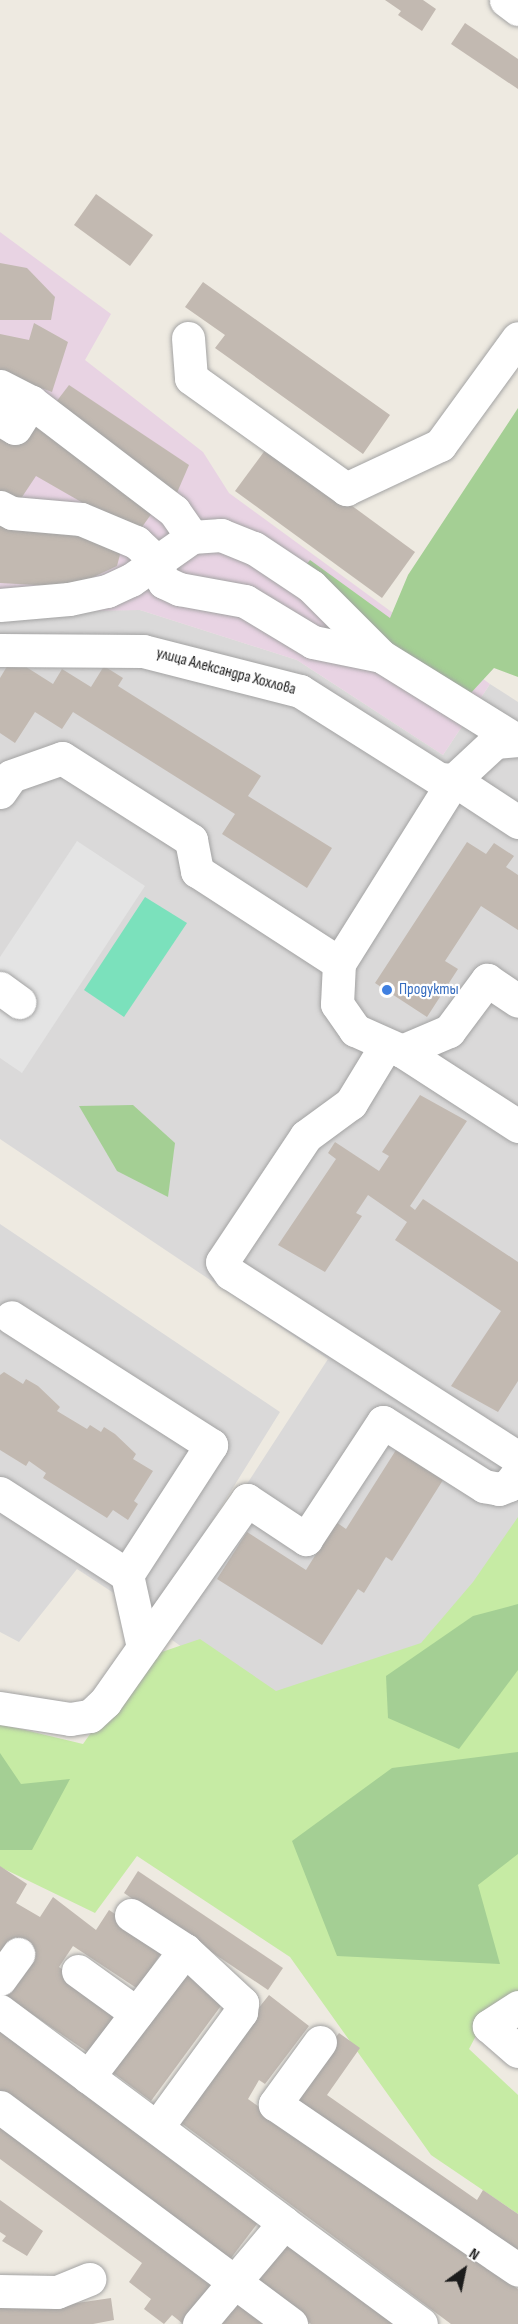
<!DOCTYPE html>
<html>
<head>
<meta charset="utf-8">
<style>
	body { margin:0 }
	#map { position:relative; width:518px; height:2324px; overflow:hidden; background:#eeeae1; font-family:"Sofia Sans Condensed",sans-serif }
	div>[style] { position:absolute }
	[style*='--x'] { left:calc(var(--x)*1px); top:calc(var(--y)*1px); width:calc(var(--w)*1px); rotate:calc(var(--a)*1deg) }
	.residential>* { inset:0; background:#dad9d9 }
	.industrial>* { inset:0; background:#e8d3e3 }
	.grass>* { inset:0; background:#c6eba4 }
	.forest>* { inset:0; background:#a4cf94 }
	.pitch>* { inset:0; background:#7be1bc }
	.parking>* { inset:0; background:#e4e4e4 }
	.building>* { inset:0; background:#c2b9b1 }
	.roads { filter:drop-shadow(0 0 2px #a3a3a3) drop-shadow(0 0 2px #a3a3a3) }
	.minor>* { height:33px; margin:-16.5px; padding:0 16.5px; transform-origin:16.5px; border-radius:16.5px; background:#fff }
	.dots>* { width:16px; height:16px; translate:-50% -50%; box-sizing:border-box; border:3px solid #fff; border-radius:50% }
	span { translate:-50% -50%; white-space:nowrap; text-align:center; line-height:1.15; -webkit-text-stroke:4.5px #fff; paint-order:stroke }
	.street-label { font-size:16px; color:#1c1c1c }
	.shop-label { font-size:16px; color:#366cbe }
	.left { translate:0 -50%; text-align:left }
	.north { position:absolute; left:434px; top:2240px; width:60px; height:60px; -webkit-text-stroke:4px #fff; paint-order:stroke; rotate:33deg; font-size:16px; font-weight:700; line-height:24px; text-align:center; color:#1c1c1c }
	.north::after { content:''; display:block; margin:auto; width:21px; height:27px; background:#1c1c1c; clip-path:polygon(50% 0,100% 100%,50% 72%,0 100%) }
</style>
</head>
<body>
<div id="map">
	<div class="residential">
		<i style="clip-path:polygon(140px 610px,297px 660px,443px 755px,490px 684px,518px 702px,518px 1604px,386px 1676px,267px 1708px,154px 1627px,328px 1359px,0 1139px,0 611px)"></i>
		<i style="clip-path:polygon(0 1224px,280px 1412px,152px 1618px,77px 1569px,19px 1642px,0 1632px)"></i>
	</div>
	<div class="industrial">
		<i style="clip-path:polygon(0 232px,111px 314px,85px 360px,203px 452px,229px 493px,490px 684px,443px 755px,297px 660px,140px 610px,0 613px)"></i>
	</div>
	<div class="grass">
		<i style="clip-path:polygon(518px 1517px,518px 1995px,491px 2007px,469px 2049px,518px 2095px,518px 2214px,431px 2155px,290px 1957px,137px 1856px,95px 1913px,0 1867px,0 1724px,83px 1744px,144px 1658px,200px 1639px,276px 1691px,421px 1643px,473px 1582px)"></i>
	</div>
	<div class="forest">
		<i style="clip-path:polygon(518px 408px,518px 677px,494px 668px,469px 695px,404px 682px,301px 571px,310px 560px,390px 618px,408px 575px)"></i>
		<i style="clip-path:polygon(133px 1105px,175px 1143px,168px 1197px,117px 1171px,79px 1106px)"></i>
		<i style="clip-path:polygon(518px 1604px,518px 1670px,459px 1749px,388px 1718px,386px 1676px,473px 1616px)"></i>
		<i style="clip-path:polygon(518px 1752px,518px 1854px,478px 1885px,500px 1964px,337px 1956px,292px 1841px,392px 1768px)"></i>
		<i style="clip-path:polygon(0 1753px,21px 1784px,70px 1779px,32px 1850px,0 1850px)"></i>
	</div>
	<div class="pitch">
		<i style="clip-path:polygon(145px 897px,187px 923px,124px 1017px,84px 990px)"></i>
	</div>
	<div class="parking">
		<i style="clip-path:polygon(77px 841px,145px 886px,22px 1073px,0 1058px,0 957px)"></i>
	</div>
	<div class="building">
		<i style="clip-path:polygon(385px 0,423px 0,436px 9px,422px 31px,398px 15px,401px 11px)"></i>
		<i style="clip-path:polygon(465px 23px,518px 59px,518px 89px,451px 44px)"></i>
		<i style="clip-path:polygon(96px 194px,153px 235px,130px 266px,74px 225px)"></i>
		<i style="clip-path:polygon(0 263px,27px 268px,55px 297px,51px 320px,0 320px)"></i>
		<i style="clip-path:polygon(203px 282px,390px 415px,363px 454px,215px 348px,225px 335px,185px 307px)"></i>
		<i style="clip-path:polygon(34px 323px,68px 342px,52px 392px,0 373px,0 334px,29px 340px)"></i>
		<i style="clip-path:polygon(69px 385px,189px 465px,173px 502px,50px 410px)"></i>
		<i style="clip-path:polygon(31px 419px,152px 513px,137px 534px,36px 476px,16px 506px,0 498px,0 434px)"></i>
		<i style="clip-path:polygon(269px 445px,415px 552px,382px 598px,235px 491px)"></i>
		<i style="clip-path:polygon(0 516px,122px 547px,117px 566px,72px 587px,0 583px)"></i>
		<i style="clip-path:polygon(12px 658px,53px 684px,62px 669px,91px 687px,104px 666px,123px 678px,118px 686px,261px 776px,248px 796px,332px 848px,307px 888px,222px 834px,235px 814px,73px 712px,62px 729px,35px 712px,15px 743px,0 733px,0 678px)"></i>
		<i style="clip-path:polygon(467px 842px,486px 854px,494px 843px,514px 856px,506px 867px,518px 875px,518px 930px,481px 906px,445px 961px,458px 969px,427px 1017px,375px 983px)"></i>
		<i style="clip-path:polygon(420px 1095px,467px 1121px,410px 1206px,415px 1210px,423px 1199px,518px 1262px,518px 1381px,498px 1412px,451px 1386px,501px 1311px,395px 1240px,407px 1222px,368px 1195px,356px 1213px,362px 1216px,325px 1272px,278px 1245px,336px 1159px,328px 1153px,335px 1142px,379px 1171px,389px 1156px,382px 1152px)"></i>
		<i style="clip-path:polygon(4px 1372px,23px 1384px,26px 1379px,38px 1386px,60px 1407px,57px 1411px,87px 1429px,90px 1425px,101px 1432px,104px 1427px,115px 1434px,136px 1454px,133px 1459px,153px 1471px,134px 1501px,138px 1504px,128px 1520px,113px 1510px,107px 1518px,43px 1478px,46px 1473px,29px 1461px,26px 1466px,0 1450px,0 1375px)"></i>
		<i style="clip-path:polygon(396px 1450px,443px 1480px,392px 1561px,386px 1557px,364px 1593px,358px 1589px,322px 1645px,217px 1579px,247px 1532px,306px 1570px,336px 1522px,346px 1529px)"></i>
		<i style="clip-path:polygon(0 1866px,27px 1884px,16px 1903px,40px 1917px,53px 1897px,96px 1930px,109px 1910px,165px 1947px,138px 1989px,73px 1946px,59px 1967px,120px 2011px,89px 2053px,4px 1995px,35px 1950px,15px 1937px,0 1958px)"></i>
		<i style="clip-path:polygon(138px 1871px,283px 1968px,268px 1990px,124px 1893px)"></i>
		<i style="clip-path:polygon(184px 1968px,226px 1999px,151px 2101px,108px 2069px)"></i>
		<i style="clip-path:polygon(269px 1995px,309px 2026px,265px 2084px,259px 2080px,248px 2099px,518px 2289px,518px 2324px,451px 2324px,172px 2116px)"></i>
		<i style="clip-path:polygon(0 2023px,260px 2220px,228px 2262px,0 2091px)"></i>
		<i style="clip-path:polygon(339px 2033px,360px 2048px,327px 2095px,477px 2200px,483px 2190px,518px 2214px,518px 2263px,288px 2102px)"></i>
		<i style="clip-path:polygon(0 2125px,218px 2282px,182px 2323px,172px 2315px,164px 2324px,144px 2309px,151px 2299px,129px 2282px,142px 2263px,0 2159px)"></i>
		<i style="clip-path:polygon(0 2200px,43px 2231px,27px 2256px,2px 2241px,6px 2236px,0 2232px)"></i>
		<i style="clip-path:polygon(283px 2239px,400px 2324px,311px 2324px,252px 2281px)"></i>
		<i style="clip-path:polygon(111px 2298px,114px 2320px,93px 2324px,0 2324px,0 2306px,50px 2307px)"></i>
		<i style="clip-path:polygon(238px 2302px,268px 2324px,222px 2324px)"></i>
	</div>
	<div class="roads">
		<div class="minor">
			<i style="--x:506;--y:0;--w:15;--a:37"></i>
			<i style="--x:188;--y:338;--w:40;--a:85.7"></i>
			<i style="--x:191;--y:378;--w:191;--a:35.6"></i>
			<i style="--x:346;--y:489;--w:104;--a:-25.1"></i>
			<i style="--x:440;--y:445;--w:132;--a:-53.9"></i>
			<i style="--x:0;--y:386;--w:35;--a:27"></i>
			<i style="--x:31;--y:402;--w:180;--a:37.3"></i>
			<i style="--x:174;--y:511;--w:32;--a:55"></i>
			<i style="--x:0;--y:419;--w:17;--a:31"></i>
			<i style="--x:15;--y:428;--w:31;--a:-58"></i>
			<i style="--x:0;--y:507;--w:13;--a:27"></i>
			<i style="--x:12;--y:513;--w:69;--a:5"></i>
			<i style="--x:81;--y:519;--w:60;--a:22.7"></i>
			<i style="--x:136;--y:542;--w:25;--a:43"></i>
			<i style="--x:154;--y:559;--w:25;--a:67"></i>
			<i style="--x:164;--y:582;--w:17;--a:25"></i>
			<i style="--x:179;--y:589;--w:67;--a:10.3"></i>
			<i style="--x:245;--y:601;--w:79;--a:31.1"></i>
			<i style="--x:313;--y:642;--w:69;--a:11.6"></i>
			<i style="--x:0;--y:605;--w:69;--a:-5"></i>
			<i style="--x:69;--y:599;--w:39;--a:-12"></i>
			<i style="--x:107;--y:591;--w:26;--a:-25"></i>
			<i style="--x:131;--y:580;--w:75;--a:-35.2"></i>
			<i style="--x:192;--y:537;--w:29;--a:-4"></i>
			<i style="--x:221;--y:535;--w:35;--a:22"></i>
			<i style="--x:254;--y:548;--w:69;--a:33.7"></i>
			<i style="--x:311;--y:586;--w:99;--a:45"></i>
			<i style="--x:381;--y:656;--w:155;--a:31.8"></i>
			<i style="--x:0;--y:650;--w:143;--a:0.4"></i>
			<i style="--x:143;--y:651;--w:162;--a:14.3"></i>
			<i style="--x:300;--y:691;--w:165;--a:32.3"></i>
			<i style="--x:439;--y:779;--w:15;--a:4"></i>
			<i style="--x:454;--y:780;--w:56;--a:-42.8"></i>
			<i style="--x:495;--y:742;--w:23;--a:-5"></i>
			<i style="--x:0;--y:792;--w:19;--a:-55"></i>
			<i style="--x:11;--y:776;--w:54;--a:-19.4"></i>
			<i style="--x:62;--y:758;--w:153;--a:32.4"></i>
			<i style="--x:191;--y:840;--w:32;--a:79"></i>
			<i style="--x:197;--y:871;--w:169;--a:32.9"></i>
			<i style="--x:518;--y:822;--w:77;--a:-146.7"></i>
			<i style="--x:454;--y:780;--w:216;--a:122.1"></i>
			<i style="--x:339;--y:963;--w:41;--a:92.8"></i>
			<i style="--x:337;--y:1004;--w:32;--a:55"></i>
			<i style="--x:355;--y:1030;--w:51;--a:24.1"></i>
			<i style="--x:402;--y:1051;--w:138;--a:32.9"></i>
			<i style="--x:0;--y:988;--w:24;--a:36"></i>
			<i style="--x:385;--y:1047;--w:66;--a:121.3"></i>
			<i style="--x:351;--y:1103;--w:56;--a:143.7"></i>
			<i style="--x:306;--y:1136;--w:151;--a:123.7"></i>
			<i style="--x:222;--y:1262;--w:14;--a:54"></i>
			<i style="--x:230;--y:1273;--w:342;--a:32.7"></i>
			<i style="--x:402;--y:1051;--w:51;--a:-23.1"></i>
			<i style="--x:449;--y:1031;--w:64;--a:-53.3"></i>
			<i style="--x:487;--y:980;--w:37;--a:34"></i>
			<i style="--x:0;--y:1493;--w:151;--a:32.8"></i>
			<i style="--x:127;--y:1575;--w:155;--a:-57.1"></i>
			<i style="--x:211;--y:1445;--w:237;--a:-147.4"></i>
			<i style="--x:127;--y:1575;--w:74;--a:77.5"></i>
			<i style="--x:0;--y:1708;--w:71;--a:8.9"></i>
			<i style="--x:70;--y:1719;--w:20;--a:-9"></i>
			<i style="--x:90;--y:1716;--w:21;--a:-43"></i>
			<i style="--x:105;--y:1702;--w:247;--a:-54.9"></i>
			<i style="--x:247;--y:1500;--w:71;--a:33.5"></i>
			<i style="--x:306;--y:1539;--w:140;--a:-56.7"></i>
			<i style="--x:383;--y:1422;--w:120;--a:32.4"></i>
			<i style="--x:484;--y:1486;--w:15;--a:11"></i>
			<i style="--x:499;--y:1489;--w:11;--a:-22"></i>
			<i style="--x:509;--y:1485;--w:15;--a:-53"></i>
			<i style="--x:131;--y:1915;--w:64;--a:32.9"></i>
			<i style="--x:185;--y:1950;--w:78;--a:42.9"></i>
			<i style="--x:242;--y:2003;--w:9;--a:96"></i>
			<i style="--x:241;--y:2012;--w:142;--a:126.1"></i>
			<i style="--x:78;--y:1971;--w:72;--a:35.9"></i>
			<i style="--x:0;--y:1979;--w:31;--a:-54"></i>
			<i style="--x:518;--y:2007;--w:35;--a:147"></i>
			<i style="--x:489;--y:2026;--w:38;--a:41"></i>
			<i style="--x:0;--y:2011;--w:354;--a:36.7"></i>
			<i style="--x:320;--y:2042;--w:77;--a:126"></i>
			<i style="--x:275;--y:2104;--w:294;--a:34.3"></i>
			<i style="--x:88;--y:2077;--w:160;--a:-52.6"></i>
			<i style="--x:0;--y:2107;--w:363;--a:36.7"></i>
			<i style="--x:0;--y:2291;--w:57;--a:1"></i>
			<i style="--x:57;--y:2292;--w:35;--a:-22"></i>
			<i style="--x:199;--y:2324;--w:132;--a:-49.9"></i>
			<i style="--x:284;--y:2223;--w:170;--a:36.4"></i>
		</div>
	</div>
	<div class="dots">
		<i style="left:387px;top:990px;background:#3f7fe0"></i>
	</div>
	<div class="street-label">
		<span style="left:226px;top:672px;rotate:15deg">улица Александра Хохлова</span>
	</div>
	<div class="shop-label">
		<span class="left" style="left:399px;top:990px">Продукты</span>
	</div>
	<div class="north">N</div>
</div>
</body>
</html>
